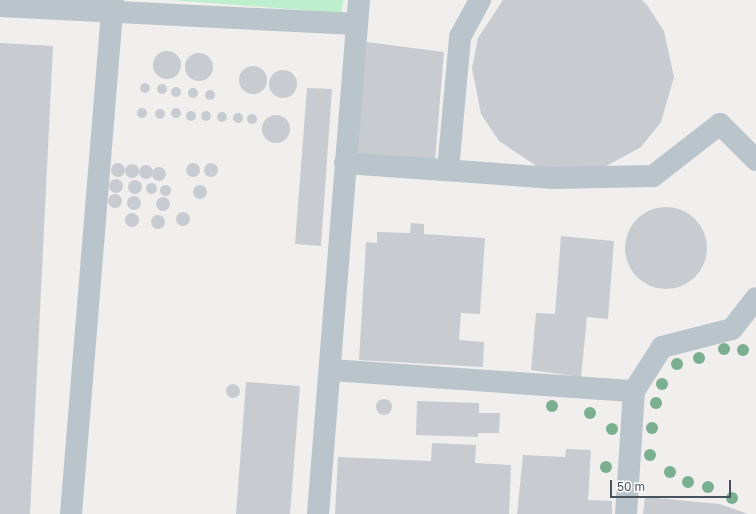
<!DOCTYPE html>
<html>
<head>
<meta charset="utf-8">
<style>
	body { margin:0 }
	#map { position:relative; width:756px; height:514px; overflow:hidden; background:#f1eeee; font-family:"Golos Text",sans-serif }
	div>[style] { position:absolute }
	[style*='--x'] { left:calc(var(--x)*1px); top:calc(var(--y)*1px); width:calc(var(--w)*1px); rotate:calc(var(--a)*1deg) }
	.green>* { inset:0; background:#bdeecd }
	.building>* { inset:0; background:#c8ccd1 }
	.round { border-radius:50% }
	.minor>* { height:22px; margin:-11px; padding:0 11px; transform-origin:11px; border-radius:11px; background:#bac4cb }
	.trees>* { width:12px; height:12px; margin:-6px; border-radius:50%; background:#7aaf90 }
	span { translate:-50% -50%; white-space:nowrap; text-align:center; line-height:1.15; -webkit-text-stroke:3px #fff; paint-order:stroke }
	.scale { position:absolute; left:610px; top:480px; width:121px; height:18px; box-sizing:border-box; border:2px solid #47535c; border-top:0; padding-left:5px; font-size:12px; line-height:14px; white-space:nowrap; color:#47535c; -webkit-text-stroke:3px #fff; paint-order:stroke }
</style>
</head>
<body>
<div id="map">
	<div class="green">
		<i style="clip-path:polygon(170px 0,343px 0,342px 13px)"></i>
	</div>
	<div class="building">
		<i style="clip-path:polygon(503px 0,642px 0,647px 5px,664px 31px,674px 77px,661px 122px,641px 147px,601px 169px,538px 167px,499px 141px,481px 114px,472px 68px,478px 38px)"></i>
		<i style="clip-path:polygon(366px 42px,444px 52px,435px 160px,356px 156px)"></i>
		<i style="clip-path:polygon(0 43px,53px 46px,30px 514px,0 514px)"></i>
		<i class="round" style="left:153px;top:51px;width:28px;height:28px"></i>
		<i class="round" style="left:185px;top:53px;width:28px;height:28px"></i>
		<i class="round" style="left:239px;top:66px;width:28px;height:28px"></i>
		<i class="round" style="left:269px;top:70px;width:28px;height:28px"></i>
		<i class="round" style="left:140px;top:83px;width:10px;height:10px"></i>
		<i class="round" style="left:157px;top:84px;width:10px;height:10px"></i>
		<i class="round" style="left:171px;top:87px;width:10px;height:10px"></i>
		<i class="round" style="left:188px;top:88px;width:10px;height:10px"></i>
		<i style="clip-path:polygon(307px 88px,332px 89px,321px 246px,295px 244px)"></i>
		<i class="round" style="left:205px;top:90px;width:10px;height:10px"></i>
		<i class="round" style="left:137px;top:108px;width:10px;height:10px"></i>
		<i class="round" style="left:171px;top:108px;width:10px;height:10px"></i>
		<i class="round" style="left:155px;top:109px;width:10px;height:10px"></i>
		<i class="round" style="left:186px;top:111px;width:10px;height:10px"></i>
		<i class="round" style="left:201px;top:111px;width:10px;height:10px"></i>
		<i class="round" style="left:217px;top:112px;width:10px;height:10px"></i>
		<i class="round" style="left:233px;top:113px;width:10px;height:10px"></i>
		<i class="round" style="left:247px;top:114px;width:10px;height:10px"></i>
		<i class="round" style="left:262px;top:115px;width:28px;height:28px"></i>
		<i class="round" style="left:204px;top:163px;width:14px;height:14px"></i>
		<i class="round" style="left:186px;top:163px;width:14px;height:14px"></i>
		<i class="round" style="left:111px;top:163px;width:14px;height:14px"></i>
		<i class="round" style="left:125px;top:164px;width:14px;height:14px"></i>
		<i class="round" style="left:139px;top:165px;width:14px;height:14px"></i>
		<i class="round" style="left:152px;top:167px;width:14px;height:14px"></i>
		<i class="round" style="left:109px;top:179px;width:14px;height:14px"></i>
		<i class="round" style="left:128px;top:180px;width:14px;height:14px"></i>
		<i class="round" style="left:145.5px;top:182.5px;width:11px;height:11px"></i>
		<i class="round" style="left:159.5px;top:184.5px;width:11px;height:11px"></i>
		<i class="round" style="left:193px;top:185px;width:14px;height:14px"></i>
		<i class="round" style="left:108px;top:194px;width:14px;height:14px"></i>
		<i class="round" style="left:127px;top:196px;width:14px;height:14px"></i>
		<i class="round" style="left:156px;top:197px;width:14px;height:14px"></i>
		<i class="round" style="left:625px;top:207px;width:82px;height:82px"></i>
		<i class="round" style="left:176px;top:212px;width:14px;height:14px"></i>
		<i class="round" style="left:125px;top:213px;width:14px;height:14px"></i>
		<i class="round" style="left:151px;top:215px;width:14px;height:14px"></i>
		<i style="clip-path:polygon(411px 223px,424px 224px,424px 234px,485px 238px,480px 314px,461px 313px,459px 340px,484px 342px,483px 367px,359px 360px,366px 242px,377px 243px,377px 232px,410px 233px)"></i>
		<i style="clip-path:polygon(561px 236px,614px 241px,608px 319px,587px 317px,581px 377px,531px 370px,536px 313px,555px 314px)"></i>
		<i style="clip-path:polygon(246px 382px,300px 386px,290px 514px,236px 514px)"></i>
		<i class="round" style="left:226px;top:384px;width:14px;height:14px"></i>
		<i class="round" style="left:376px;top:399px;width:16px;height:16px"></i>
		<i style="clip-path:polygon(417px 401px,479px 403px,479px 413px,500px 413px,499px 433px,478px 433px,478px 437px,416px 435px)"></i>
		<i style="clip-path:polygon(432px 443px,476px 445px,475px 463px,511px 465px,509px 514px,335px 514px,338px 457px,431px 461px)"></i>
		<i style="clip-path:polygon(566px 449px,591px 450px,588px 500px,612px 501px,612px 514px,517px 514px,523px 455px,565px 457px)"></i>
		<i style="clip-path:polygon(645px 497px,720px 504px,748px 514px,643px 514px)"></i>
	</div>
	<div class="minor">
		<i style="--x:0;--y:6;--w:357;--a:2.9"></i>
		<i style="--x:345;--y:163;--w:209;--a:4.1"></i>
		<i style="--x:553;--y:178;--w:100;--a:-1.1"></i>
		<i style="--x:653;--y:176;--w:85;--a:-37.8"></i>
		<i style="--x:720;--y:124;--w:51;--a:45"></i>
		<i style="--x:448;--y:170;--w:134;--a:-84.8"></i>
		<i style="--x:460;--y:37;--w:42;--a:-61.6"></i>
		<i style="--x:331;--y:370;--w:304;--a:4"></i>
		<i style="--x:634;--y:391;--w:123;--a:93.7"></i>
		<i style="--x:634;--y:391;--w:52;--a:-57.5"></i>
		<i style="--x:662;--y:347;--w:72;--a:-14.4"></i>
		<i style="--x:732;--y:329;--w:39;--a:-52"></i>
		<i style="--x:71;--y:514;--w:516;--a:-85.33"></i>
		<i style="--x:318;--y:514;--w:516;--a:-85.44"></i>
	</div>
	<div class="trees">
		<i style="left:724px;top:349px"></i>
		<i style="left:743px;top:350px"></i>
		<i style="left:699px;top:358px"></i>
		<i style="left:677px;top:364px"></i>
		<i style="left:662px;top:384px"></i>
		<i style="left:656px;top:403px"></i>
		<i style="left:552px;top:406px"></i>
		<i style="left:590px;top:413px"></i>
		<i style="left:652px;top:428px"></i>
		<i style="left:612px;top:429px"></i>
		<i style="left:650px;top:455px"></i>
		<i style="left:606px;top:467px"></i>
		<i style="left:670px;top:472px"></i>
		<i style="left:688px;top:482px"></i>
		<i style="left:708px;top:487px"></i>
		<i style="left:732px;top:498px"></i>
	</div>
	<div class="scale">50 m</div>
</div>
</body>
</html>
